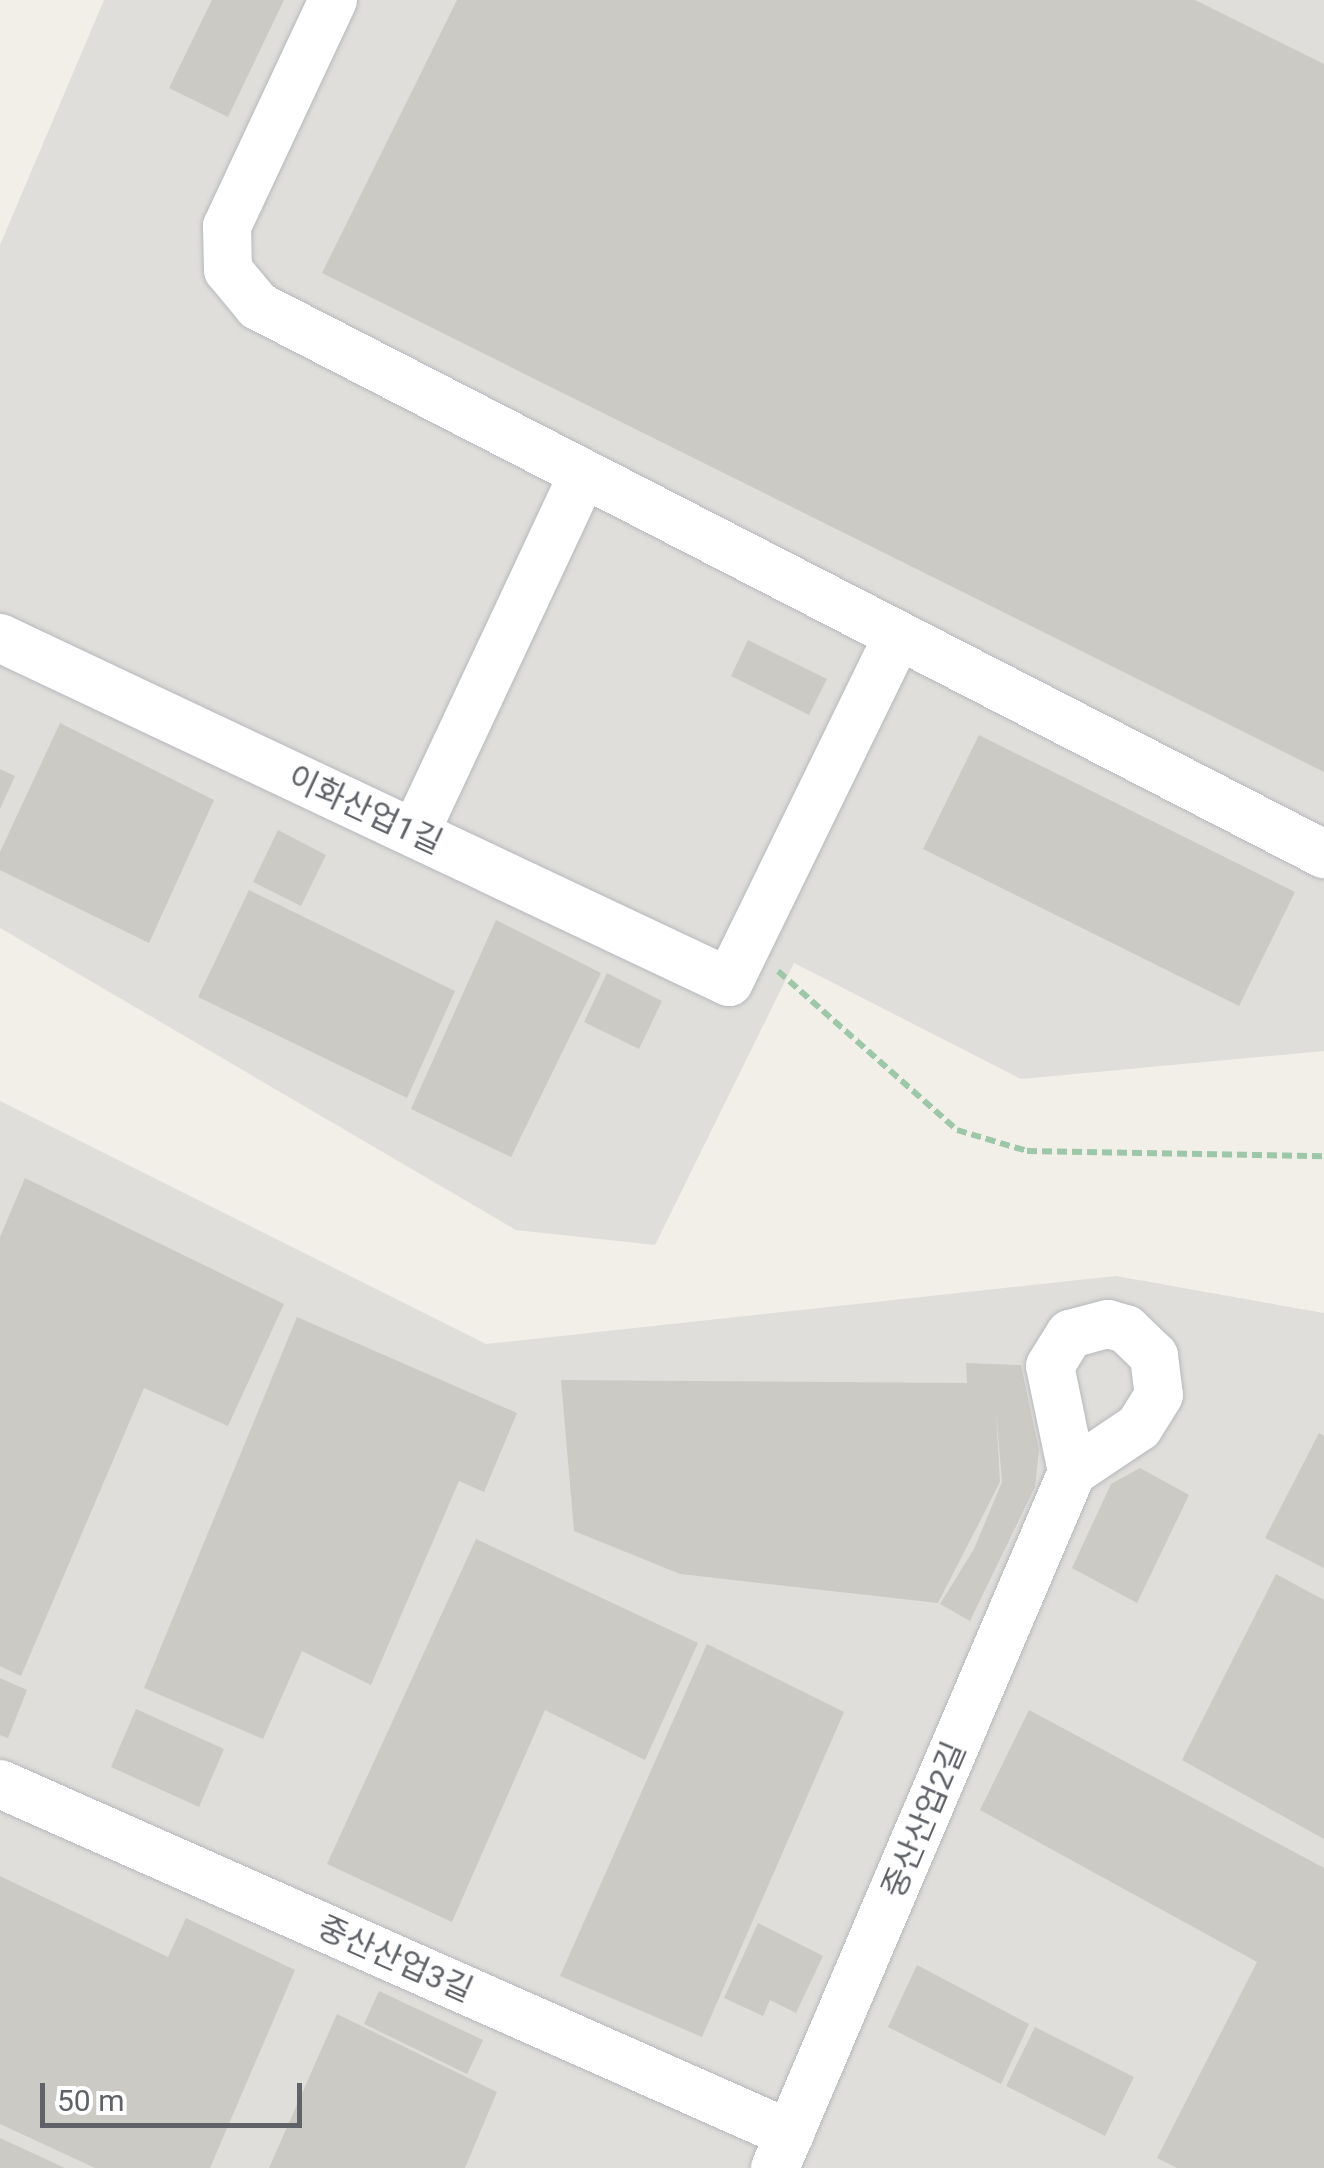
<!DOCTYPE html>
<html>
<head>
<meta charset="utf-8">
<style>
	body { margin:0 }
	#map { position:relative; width:1324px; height:2168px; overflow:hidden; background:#f1efe8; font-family:Roboto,"Noto Sans KR",sans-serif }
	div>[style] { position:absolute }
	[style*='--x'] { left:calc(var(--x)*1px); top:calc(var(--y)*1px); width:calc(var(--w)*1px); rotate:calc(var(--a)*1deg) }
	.industrial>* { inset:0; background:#e0deda }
	.building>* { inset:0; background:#cccac5 }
	.path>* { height:6px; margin-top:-3px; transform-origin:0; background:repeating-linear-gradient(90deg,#9cc7a9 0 10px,transparent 0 15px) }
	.roads { filter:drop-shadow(0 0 2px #b5b8bc) drop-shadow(0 0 2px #b5b8bc) }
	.minor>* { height:48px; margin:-24px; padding:0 24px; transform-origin:24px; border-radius:24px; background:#fff }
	span { translate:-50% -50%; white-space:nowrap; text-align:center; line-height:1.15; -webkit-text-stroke:8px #fff; paint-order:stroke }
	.street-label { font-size:32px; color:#5f6368 }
	.scale { position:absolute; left:40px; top:2083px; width:262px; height:45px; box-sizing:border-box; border:5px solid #5f6368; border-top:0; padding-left:12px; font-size:30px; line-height:35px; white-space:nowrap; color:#5f6368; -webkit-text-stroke:8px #fff; paint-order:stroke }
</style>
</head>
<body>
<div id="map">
	<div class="industrial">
		<i style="clip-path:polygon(104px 0,1324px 0,1324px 1051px,1021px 1079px,794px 963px,655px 1245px,516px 1230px,0 928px,0 245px)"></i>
		<i style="clip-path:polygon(0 1101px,486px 1344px,1116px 1276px,1324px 1313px,1324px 2168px,0 2168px)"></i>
	</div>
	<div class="building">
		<i style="clip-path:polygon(212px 0,284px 0,228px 117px,169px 88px)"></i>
		<i style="clip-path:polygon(457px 0,1195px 0,1324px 64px,1324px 772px,322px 273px)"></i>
		<i style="clip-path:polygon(748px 640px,827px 679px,809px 715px,731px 676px)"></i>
		<i style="clip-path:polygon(60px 723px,214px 800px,149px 943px,0 870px,0 852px)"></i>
		<i style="clip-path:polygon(979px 735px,1295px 892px,1239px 1006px,923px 849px)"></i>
		<i style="clip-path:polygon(0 769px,15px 776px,0 809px)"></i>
		<i style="clip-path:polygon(278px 830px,326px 855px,301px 906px,253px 882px)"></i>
		<i style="clip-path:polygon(249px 890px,455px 991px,407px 1098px,198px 997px)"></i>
		<i style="clip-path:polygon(496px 920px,601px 973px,511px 1157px,411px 1109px)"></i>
		<i style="clip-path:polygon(607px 973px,662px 1001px,639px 1049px,584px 1022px)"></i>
		<i style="clip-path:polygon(25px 1178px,284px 1304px,228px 1426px,144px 1388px,21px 1676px,0 1666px,0 1237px)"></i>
		<i style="clip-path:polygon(297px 1317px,517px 1413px,484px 1492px,459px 1481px,371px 1685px,302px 1651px,263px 1739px,144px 1688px)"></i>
		<i style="clip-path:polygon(966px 1363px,1021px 1365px,1039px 1450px,1035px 1487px,970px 1621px,940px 1604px,974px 1549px,1002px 1482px,996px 1411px,1000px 1482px,938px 1603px,680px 1574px,574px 1531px,561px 1380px,967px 1383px)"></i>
		<i style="clip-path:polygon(1319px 1433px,1324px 1436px,1324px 1568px,1265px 1538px)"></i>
		<i style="clip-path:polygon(1140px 1468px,1189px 1495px,1137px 1603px,1072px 1568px,1111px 1484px)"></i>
		<i style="clip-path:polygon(476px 1539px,698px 1643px,645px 1760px,545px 1710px,452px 1922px,327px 1864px)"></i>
		<i style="clip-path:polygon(1276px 1574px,1324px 1600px,1324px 1839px,1182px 1760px)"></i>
		<i style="clip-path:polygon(707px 1644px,844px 1712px,702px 2037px,560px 1976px)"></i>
		<i style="clip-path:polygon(0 1678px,27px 1690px,8px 1738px,0 1735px)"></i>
		<i style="clip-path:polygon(136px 1709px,224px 1749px,199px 1807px,111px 1767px)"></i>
		<i style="clip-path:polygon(1029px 1710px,1324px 1868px,1324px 2168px,1177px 2168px,1157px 2158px,1257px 1962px,980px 1810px)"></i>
		<i style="clip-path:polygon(0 1876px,168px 1957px,186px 1918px,295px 1970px,210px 2168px,95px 2168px,0 2124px)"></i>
		<i style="clip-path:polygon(758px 1923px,823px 1956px,796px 2013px,770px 2000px,763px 2016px,724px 1998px)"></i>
		<i style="clip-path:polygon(917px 1965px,1029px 2024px,1001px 2084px,888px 2027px)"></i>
		<i style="clip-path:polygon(379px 1991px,483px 2040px,467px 2074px,364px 2024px)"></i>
		<i style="clip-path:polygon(337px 2014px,497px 2092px,465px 2168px,269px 2168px)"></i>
		<i style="clip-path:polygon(1035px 2027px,1134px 2077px,1105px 2136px,1006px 2086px)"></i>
		<i style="clip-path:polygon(0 2138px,65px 2168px,0 2168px)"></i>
	</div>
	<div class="path">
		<i style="--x:778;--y:971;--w:239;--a:41.6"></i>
		<i style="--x:957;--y:1130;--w:73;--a:16.7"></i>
		<i style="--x:1027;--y:1151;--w:297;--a:1"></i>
	</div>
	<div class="roads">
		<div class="minor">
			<i style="--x:333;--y:0;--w:250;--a:115.1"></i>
			<i style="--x:227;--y:226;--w:44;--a:88.7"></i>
			<i style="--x:228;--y:270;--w:47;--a:50.2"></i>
			<i style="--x:258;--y:306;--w:1199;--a:27.21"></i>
			<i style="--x:0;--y:638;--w:806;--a:25.26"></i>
			<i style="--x:729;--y:982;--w:385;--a:-64"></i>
			<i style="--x:415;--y:833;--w:396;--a:-64.9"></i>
			<i style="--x:1108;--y:1324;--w:19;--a:16"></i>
			<i style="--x:1126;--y:1329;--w:39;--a:44"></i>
			<i style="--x:1154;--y:1356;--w:39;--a:83"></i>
			<i style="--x:1159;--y:1395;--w:38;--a:122"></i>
			<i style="--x:1139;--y:1427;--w:81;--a:146.1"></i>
			<i style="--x:1072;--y:1472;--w:108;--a:-101.7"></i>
			<i style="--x:1050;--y:1366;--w:38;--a:-58"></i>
			<i style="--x:1070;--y:1334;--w:39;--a:-15"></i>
			<i style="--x:0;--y:1784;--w:864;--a:23.9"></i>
			<i style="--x:775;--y:2168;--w:757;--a:-66.89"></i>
		</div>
	</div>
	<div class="street-label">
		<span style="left:365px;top:810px;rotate:25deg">이화산업1길</span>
		<span style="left:924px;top:1820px;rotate:-67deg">중산산업2길</span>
		<span style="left:395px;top:1959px;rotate:24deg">중산산업3길</span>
	</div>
	<div class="scale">50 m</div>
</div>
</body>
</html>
